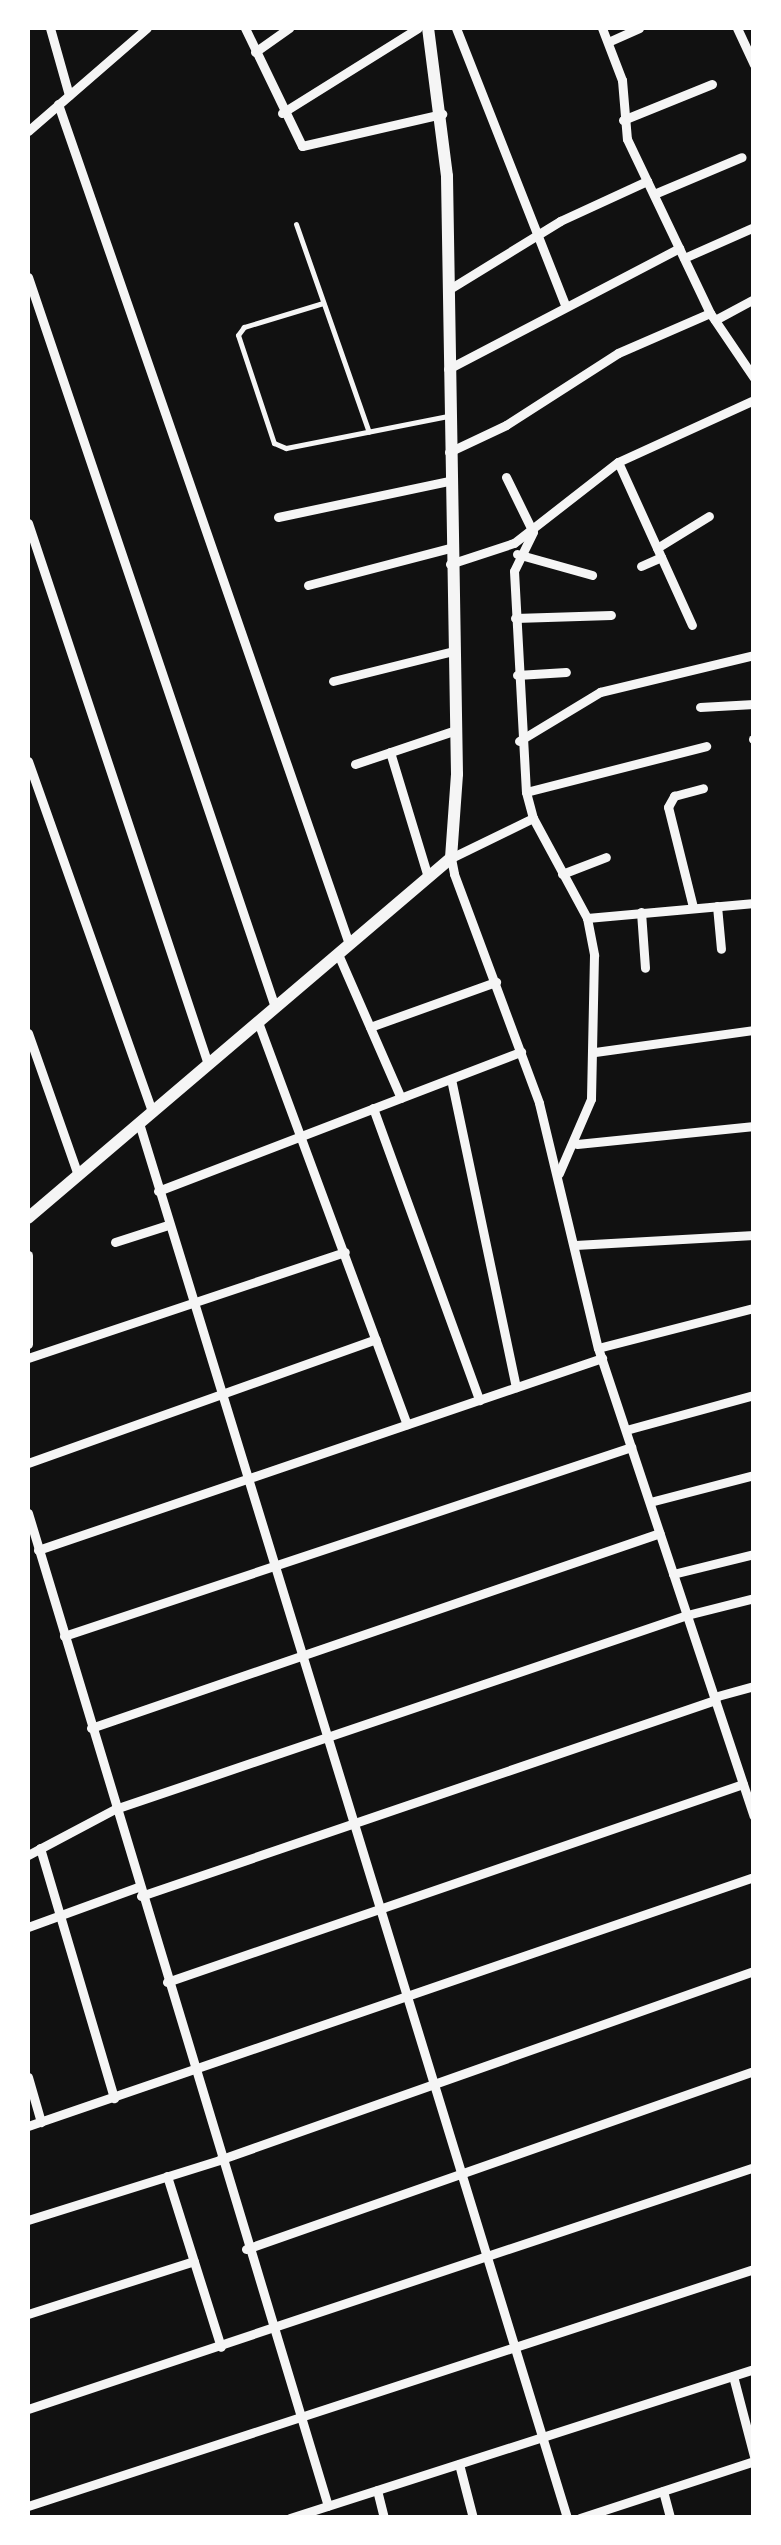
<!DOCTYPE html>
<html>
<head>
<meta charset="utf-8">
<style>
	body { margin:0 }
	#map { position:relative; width:781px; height:2545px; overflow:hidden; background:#111; font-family:"Nunito Sans",sans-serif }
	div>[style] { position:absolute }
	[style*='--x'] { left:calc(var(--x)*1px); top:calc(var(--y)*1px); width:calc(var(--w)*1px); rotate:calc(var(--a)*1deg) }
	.service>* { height:5px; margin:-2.5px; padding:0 2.5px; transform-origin:2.5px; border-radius:2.5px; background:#f5f5f5 }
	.minor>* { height:9px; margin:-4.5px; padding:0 4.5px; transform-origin:4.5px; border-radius:4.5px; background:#f5f5f5 }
	.secondary>* { height:12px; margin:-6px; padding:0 6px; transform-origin:6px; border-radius:6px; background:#f5f5f5 }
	span { translate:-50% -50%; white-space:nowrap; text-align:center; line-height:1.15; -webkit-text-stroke:10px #fff; paint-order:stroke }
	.frame { position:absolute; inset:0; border:30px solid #fff; pointer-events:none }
</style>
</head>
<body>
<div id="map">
	<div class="service">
		<i style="--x:296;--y:224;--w:220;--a:70.7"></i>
		<i style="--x:323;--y:303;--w:83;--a:163.1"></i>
		<i style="--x:244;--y:327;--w:10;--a:127"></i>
		<i style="--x:238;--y:335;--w:114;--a:71.6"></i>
		<i style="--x:274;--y:443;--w:13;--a:23"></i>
		<i style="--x:286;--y:448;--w:165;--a:-11.2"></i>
	</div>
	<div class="minor">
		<i style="--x:50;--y:28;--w:70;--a:74.2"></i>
		<i style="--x:245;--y:28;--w:131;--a:64.2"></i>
		<i style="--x:302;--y:146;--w:144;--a:-12.9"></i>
		<i style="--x:456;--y:28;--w:298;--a:68.5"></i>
		<i style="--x:602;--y:28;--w:56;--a:69"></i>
		<i style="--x:622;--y:80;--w:59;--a:85.2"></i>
		<i style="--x:627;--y:139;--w:193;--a:64.5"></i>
		<i style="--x:710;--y:313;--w:78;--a:55.9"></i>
		<i style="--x:737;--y:28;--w:40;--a:65"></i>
		<i style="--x:608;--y:42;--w:34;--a:-24"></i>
		<i style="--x:255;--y:52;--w:42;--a:-35.2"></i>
		<i style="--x:58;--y:104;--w:889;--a:70.89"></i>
		<i style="--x:282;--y:113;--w:160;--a:-32"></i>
		<i style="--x:623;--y:120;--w:96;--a:-22"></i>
		<i style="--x:28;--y:131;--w:157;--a:-40.9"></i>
		<i style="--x:654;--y:194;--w:95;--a:-22.8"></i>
		<i style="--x:684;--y:258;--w:77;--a:-23.9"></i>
		<i style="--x:28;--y:277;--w:771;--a:71.31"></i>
		<i style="--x:448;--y:290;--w:132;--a:-31.6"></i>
		<i style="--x:560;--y:221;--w:96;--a:-24.7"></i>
		<i style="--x:715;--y:320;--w:44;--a:-28.3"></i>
		<i style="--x:448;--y:369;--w:261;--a:-27.6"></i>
		<i style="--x:449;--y:452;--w:63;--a:-25.3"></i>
		<i style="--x:506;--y:425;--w:133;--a:-32.7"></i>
		<i style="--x:618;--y:353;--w:100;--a:-23.5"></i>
		<i style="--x:618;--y:462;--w:179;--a:65.6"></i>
		<i style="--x:506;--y:477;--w:61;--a:63.9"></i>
		<i style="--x:533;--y:532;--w:43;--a:116"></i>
		<i style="--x:514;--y:571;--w:221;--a:86.9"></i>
		<i style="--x:526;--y:792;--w:27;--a:75"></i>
		<i style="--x:533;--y:818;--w:114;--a:61.6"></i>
		<i style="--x:587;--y:918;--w:38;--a:79"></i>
		<i style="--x:594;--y:955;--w:144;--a:91.2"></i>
		<i style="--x:591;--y:1099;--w:81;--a:113.4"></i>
		<i style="--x:278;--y:517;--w:175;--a:-11.9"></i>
		<i style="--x:28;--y:523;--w:570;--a:71.6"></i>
		<i style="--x:657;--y:548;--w:61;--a:-31.6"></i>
		<i style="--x:517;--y:554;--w:78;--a:15.6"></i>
		<i style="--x:450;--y:564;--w:67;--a:-18.2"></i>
		<i style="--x:514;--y:543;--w:132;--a:-37.9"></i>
		<i style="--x:618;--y:462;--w:149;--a:-24.5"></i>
		<i style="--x:641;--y:566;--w:22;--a:-24"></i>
		<i style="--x:308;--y:585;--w:147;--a:-14.6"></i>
		<i style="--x:515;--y:618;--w:96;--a:-1.8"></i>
		<i style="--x:517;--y:675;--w:49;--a:-3.5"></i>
		<i style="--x:333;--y:681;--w:124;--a:-14"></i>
		<i style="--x:700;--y:707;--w:54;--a:-3.2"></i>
		<i style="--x:753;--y:739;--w:1;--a:0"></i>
		<i style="--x:519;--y:741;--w:95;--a:-31.2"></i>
		<i style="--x:600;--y:692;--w:158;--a:-13.5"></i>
		<i style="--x:390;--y:752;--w:131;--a:73.1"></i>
		<i style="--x:28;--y:761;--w:372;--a:70.5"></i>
		<i style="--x:355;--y:764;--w:107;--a:-18.6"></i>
		<i style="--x:526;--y:792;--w:186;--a:-14.3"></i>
		<i style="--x:533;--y:818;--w:91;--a:154"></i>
		<i style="--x:451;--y:858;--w:16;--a:79"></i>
		<i style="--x:454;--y:874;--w:244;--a:69.6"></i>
		<i style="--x:539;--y:1103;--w:252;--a:76.5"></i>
		<i style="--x:598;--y:1348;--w:493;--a:71.6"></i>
		<i style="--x:562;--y:874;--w:47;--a:-21.1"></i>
		<i style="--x:717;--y:906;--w:43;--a:84.7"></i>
		<i style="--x:693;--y:907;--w:103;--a:-104"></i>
		<i style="--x:668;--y:807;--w:13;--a:-61"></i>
		<i style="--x:674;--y:796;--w:30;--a:-15"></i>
		<i style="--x:641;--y:912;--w:56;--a:85.9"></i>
		<i style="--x:587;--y:918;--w:168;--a:-5.1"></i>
		<i style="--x:338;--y:954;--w:157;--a:66.4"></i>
		<i style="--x:258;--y:1022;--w:429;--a:69.7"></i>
		<i style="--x:370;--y:1027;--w:134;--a:-19.7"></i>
		<i style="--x:28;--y:1033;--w:151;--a:70.6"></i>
		<i style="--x:595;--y:1052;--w:161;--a:-7.9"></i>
		<i style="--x:451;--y:1079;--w:315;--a:78.1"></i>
		<i style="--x:373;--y:1108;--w:311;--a:70"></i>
		<i style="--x:139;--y:1123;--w:1459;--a:72.94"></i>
		<i style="--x:577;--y:1144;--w:178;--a:-5.8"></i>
		<i style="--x:158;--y:1191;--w:389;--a:-21"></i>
		<i style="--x:115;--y:1242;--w:56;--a:-17.8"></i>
		<i style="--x:575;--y:1245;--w:179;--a:-3.2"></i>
		<i style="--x:28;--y:1255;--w:89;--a:90"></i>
		<i style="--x:598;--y:1348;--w:161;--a:-14.4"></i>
		<i style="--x:28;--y:1358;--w:334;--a:-18.5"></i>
		<i style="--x:626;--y:1430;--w:133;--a:-15.3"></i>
		<i style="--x:28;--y:1463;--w:369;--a:-19.6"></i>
		<i style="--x:650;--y:1502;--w:107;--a:-14.6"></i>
		<i style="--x:28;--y:1513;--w:1037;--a:73.19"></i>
		<i style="--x:38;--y:1550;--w:596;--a:-18.8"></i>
		<i style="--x:673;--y:1574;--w:83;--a:-13.9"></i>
		<i style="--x:64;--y:1636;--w:598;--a:-18.43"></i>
		<i style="--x:714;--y:1697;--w:41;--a:-15.4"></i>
		<i style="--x:91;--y:1728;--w:601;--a:-18.92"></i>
		<i style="--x:40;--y:1848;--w:261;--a:73.5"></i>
		<i style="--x:28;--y:1855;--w:98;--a:-27.9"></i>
		<i style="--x:115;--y:1809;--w:604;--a:-18.73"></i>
		<i style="--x:687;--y:1615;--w:69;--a:-14.2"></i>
		<i style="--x:141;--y:1896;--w:607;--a:-18.85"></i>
		<i style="--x:28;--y:1927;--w:117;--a:-20"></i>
		<i style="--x:167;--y:1982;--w:609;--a:-18.97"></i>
		<i style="--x:28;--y:2077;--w:47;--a:73.9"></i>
		<i style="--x:28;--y:2126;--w:768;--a:-18.93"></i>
		<i style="--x:167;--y:2176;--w:179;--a:72.5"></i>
		<i style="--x:28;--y:2220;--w:200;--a:-17.4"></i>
		<i style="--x:219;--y:2160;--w:567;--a:-19.46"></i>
		<i style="--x:246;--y:2249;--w:538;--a:-19.31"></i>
		<i style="--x:28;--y:2314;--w:174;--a:-17.7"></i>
		<i style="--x:733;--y:2376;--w:83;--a:75.3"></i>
		<i style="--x:28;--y:2409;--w:765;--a:-18.43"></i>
		<i style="--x:459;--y:2464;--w:56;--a:75.5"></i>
		<i style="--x:377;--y:2490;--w:29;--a:76"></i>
		<i style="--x:663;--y:2491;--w:28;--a:75"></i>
		<i style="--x:28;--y:2506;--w:764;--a:-18.08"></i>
		<i style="--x:290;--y:2518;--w:487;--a:-17.8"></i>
		<i style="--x:580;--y:2518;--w:183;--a:-18.1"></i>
	</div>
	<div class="secondary">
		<i style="--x:28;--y:1218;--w:555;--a:-40.4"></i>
		<i style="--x:451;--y:858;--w:84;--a:-85.9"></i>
		<i style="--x:457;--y:774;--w:598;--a:-90.96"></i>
		<i style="--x:447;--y:176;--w:149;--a:-97.3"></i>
	</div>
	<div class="frame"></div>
</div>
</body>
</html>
